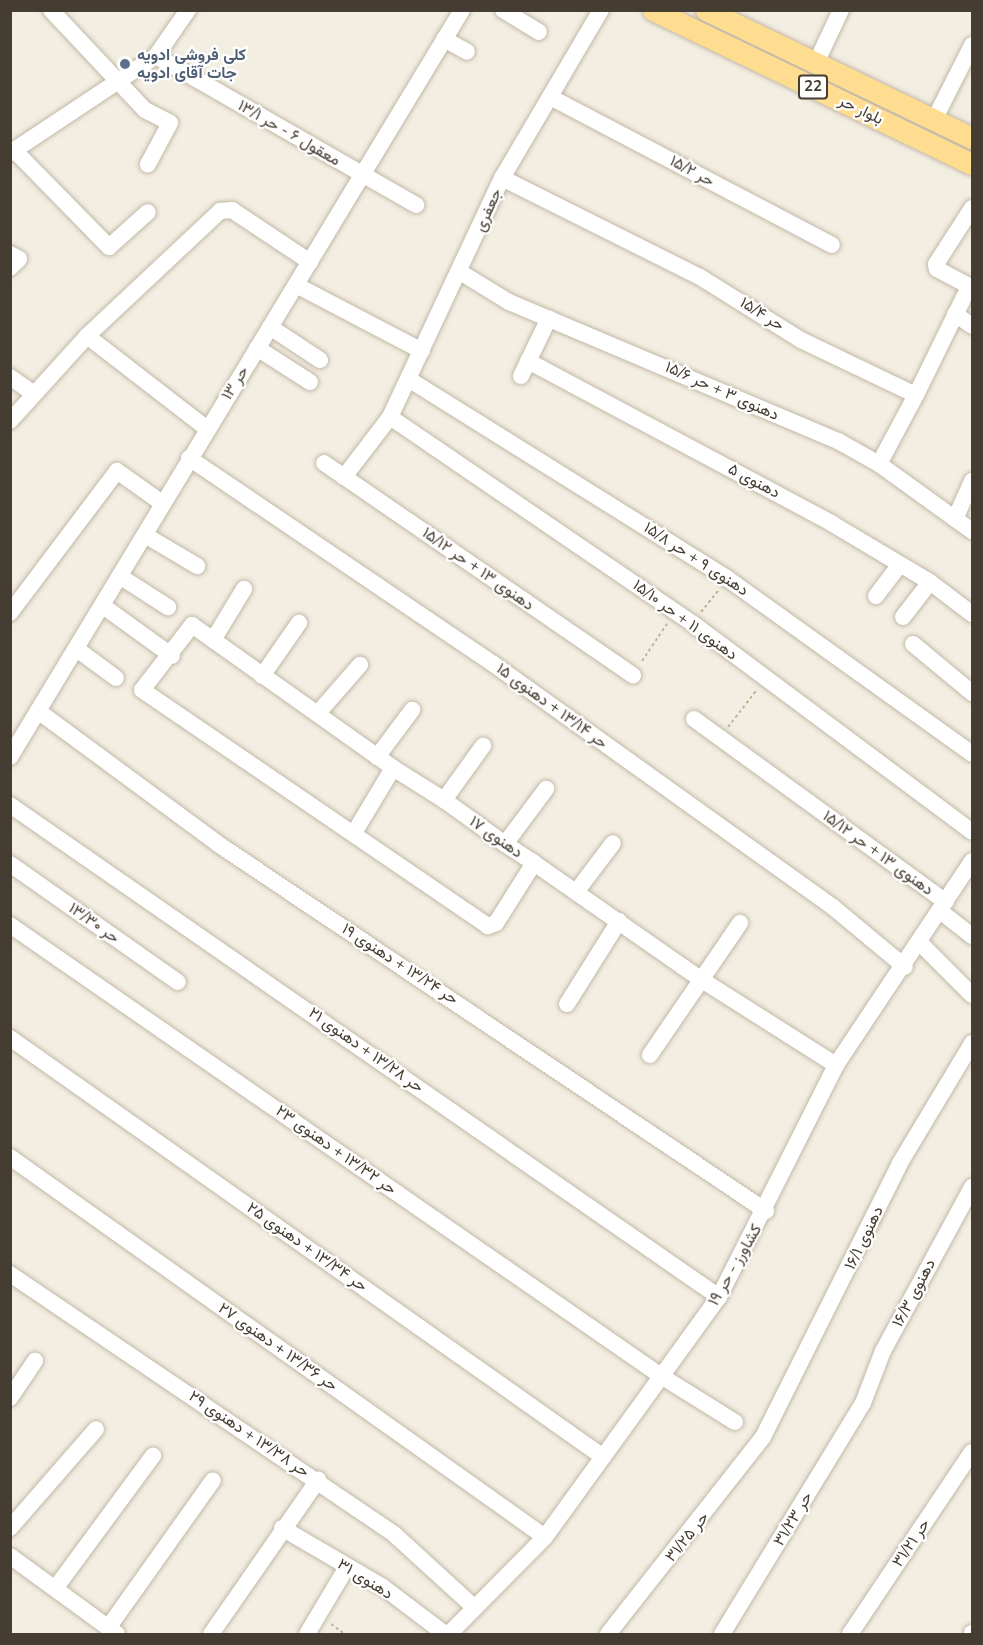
<!DOCTYPE html>
<html>
<head>
<meta charset="utf-8">
<style>
	body { margin:0 }
	#map { position:relative; width:983px; height:1645px; overflow:hidden; background:#f3eee2; font-family:"Nunito Sans",Vazirmatn,sans-serif }
	div>[style] { position:absolute }
	[style*='--x'] { left:calc(var(--x)*1px); top:calc(var(--y)*1px); width:calc(var(--w)*1px); rotate:calc(var(--a)*1deg) }
	.path>* { height:2px; margin-top:-1px; transform-origin:0; background:repeating-linear-gradient(90deg,#c3b194 0 3px,transparent 0 6px) }
	.roads { filter:drop-shadow(0 0 2px #c2b8a7) drop-shadow(0 0 2px #c2b8a7) }
	.minor>* { height:16px; margin:-8px; padding:0 8px; transform-origin:8px; border-radius:8px; background:#fff }
	.major>* { height:21px; margin:-10.5px; padding:0 10.5px; transform-origin:10.5px; border-radius:10.5px; background:#ffdd90 }
	.dots>* { width:16px; height:16px; translate:-50% -50%; box-sizing:border-box; border:3px solid #fff; border-radius:50% }
	span { translate:-50% -50%; white-space:nowrap; text-align:center; line-height:1.15; -webkit-text-stroke:4.5px #fff; paint-order:stroke }
	.shield-label span { padding:2px 4px; background:#fff; border:2px solid; border-radius:4px; -webkit-text-stroke-width:0 }
	.shield-label { font-size:15px; color:#453d32; font-weight:700 }
	.service-label { font-size:16px; color:#4e5e75; font-weight:700 }
	.left { translate:0 -50%; text-align:left }
	.street-label { font-size:16px; color:#453d32 }
	.frame { position:absolute; inset:0; border:12px solid #453d32; pointer-events:none }
</style>
</head>
<body>
<div id="map">
	<div class="path">
		<i style="--x:701;--y:612;--w:28;--a:-51"></i>
		<i style="--x:642;--y:661;--w:45;--a:-56"></i>
		<i style="--x:728;--y:727;--w:46;--a:-52.1"></i>
		<i style="--x:331;--y:1624;--w:17;--a:36"></i>
	</div>
	<div class="roads">
		<div class="minor">
			<i style="--x:51;--y:10;--w:137;--a:46.8"></i>
			<i style="--x:145;--y:110;--w:28;--a:27"></i>
			<i style="--x:170;--y:123;--w:47;--a:118.2"></i>
			<i style="--x:503;--y:10;--w:42;--a:31.4"></i>
			<i style="--x:444;--y:39;--w:26;--a:29"></i>
			<i style="--x:156;--y:56;--w:300;--a:29.8"></i>
			<i style="--x:816;--y:63;--w:59;--a:-64.7"></i>
			<i style="--x:552;--y:98;--w:316;--a:27.7"></i>
			<i style="--x:934;--y:120;--w:84;--a:-63.1"></i>
			<i style="--x:14;--y:150;--w:136;--a:45.6"></i>
			<i style="--x:109;--y:247;--w:52;--a:-41.9"></i>
			<i style="--x:10;--y:153;--w:175;--a:-33.6"></i>
			<i style="--x:156;--y:56;--w:56;--a:-55.2"></i>
			<i style="--x:502;--y:178;--w:221;--a:26.6"></i>
			<i style="--x:700;--y:277;--w:119;--a:32"></i>
			<i style="--x:801;--y:340;--w:127;--a:25.6"></i>
			<i style="--x:916;--y:395;--w:120;--a:-63.9"></i>
			<i style="--x:972;--y:208;--w:67;--a:122.7"></i>
			<i style="--x:936;--y:264;--w:5;--a:79"></i>
			<i style="--x:937;--y:269;--w:40;--a:28"></i>
			<i style="--x:10;--y:254;--w:10;--a:29"></i>
			<i style="--x:19;--y:259;--w:13;--a:135"></i>
			<i style="--x:460;--y:272;--w:57;--a:31.5"></i>
			<i style="--x:509;--y:302;--w:357;--a:22.9"></i>
			<i style="--x:838;--y:441;--w:47;--a:29.3"></i>
			<i style="--x:879;--y:464;--w:115;--a:35.8"></i>
			<i style="--x:296;--y:285;--w:142;--a:27.6"></i>
			<i style="--x:955;--y:314;--w:21;--a:35"></i>
			<i style="--x:270;--y:327;--w:60;--a:33.4"></i>
			<i style="--x:87;--y:336;--w:150;--a:37.7"></i>
			<i style="--x:257;--y:348;--w:63;--a:32.7"></i>
			<i style="--x:528;--y:361;--w:344;--a:28.1"></i>
			<i style="--x:831;--y:523;--w:115;--a:30.8"></i>
			<i style="--x:930;--y:582;--w:53;--a:37.3"></i>
			<i style="--x:521;--y:376;--w:64;--a:-64.2"></i>
			<i style="--x:10;--y:377;--w:29;--a:35"></i>
			<i style="--x:410;--y:380;--w:375;--a:32"></i>
			<i style="--x:728;--y:579;--w:300;--a:35.6"></i>
			<i style="--x:390;--y:417;--w:366;--a:34.3"></i>
			<i style="--x:692;--y:623;--w:349;--a:36.7"></i>
			<i style="--x:10;--y:421;--w:115;--a:-47.8"></i>
			<i style="--x:87;--y:336;--w:183;--a:-43.2"></i>
			<i style="--x:220;--y:211;--w:12;--a:-5"></i>
			<i style="--x:232;--y:210;--w:94;--a:33.7"></i>
			<i style="--x:189;--y:458;--w:366;--a:34.1"></i>
			<i style="--x:492;--y:663;--w:421;--a:35.6"></i>
			<i style="--x:834;--y:908;--w:92;--a:39.7"></i>
			<i style="--x:324;--y:463;--w:375;--a:34.5"></i>
			<i style="--x:879;--y:464;--w:78;--a:-61.8"></i>
			<i style="--x:344;--y:477;--w:76;--a:-52.5"></i>
			<i style="--x:390;--y:417;--w:264;--a:-64.9"></i>
			<i style="--x:502;--y:178;--w:195;--a:-59.5"></i>
			<i style="--x:955;--y:519;--w:42;--a:-65.9"></i>
			<i style="--x:145;--y:535;--w:61;--a:30.8"></i>
			<i style="--x:121;--y:577;--w:56;--a:32.6"></i>
			<i style="--x:876;--y:596;--w:39;--a:-53"></i>
			<i style="--x:103;--y:606;--w:85;--a:35.9"></i>
			<i style="--x:10;--y:613;--w:178;--a:-53"></i>
			<i style="--x:117;--y:471;--w:55;--a:35.4"></i>
			<i style="--x:903;--y:617;--w:44;--a:-52.4"></i>
			<i style="--x:213;--y:640;--w:60;--a:-58.7"></i>
			<i style="--x:913;--y:644;--w:77;--a:39.7"></i>
			<i style="--x:78;--y:650;--w:47;--a:36.4"></i>
			<i style="--x:262;--y:676;--w:65;--a:-55.1"></i>
			<i style="--x:38;--y:711;--w:227;--a:36.4"></i>
			<i style="--x:221;--y:846;--w:656;--a:33.81"></i>
			<i style="--x:318;--y:713;--w:64;--a:-48.8"></i>
			<i style="--x:694;--y:719;--w:311;--a:36"></i>
			<i style="--x:10;--y:757;--w:873;--a:-58.82"></i>
			<i style="--x:377;--y:757;--w:59;--a:-53.3"></i>
			<i style="--x:444;--y:800;--w:67;--a:-54.2"></i>
			<i style="--x:10;--y:805;--w:863;--a:34.76"></i>
			<i style="--x:354;--y:833;--w:76;--a:-59"></i>
			<i style="--x:505;--y:844;--w:69;--a:-53.3"></i>
			<i style="--x:534;--y:863;--w:71;--a:122.3"></i>
			<i style="--x:496;--y:923;--w:9;--a:159"></i>
			<i style="--x:488;--y:926;--w:419;--a:-145.7"></i>
			<i style="--x:142;--y:690;--w:82;--a:-52.4"></i>
			<i style="--x:192;--y:625;--w:247;--a:35.4"></i>
			<i style="--x:393;--y:768;--w:60;--a:32.1"></i>
			<i style="--x:444;--y:800;--w:75;--a:35.8"></i>
			<i style="--x:505;--y:844;--w:35;--a:33"></i>
			<i style="--x:534;--y:863;--w:205;--a:34.9"></i>
			<i style="--x:702;--y:980;--w:159;--a:32.4"></i>
			<i style="--x:10;--y:864;--w:205;--a:35.1"></i>
			<i style="--x:576;--y:892;--w:61;--a:-52.9"></i>
			<i style="--x:940;--y:911;--w:41;--a:38"></i>
			<i style="--x:10;--y:925;--w:792;--a:34.71"></i>
			<i style="--x:661;--y:1376;--w:87;--a:31.9"></i>
			<i style="--x:921;--y:944;--w:72;--a:45"></i>
			<i style="--x:567;--y:1004;--w:98;--a:-57.9"></i>
			<i style="--x:10;--y:1038;--w:726;--a:35.24"></i>
			<i style="--x:650;--y:1055;--w:160;--a:-55.7"></i>
			<i style="--x:10;--y:1157;--w:656;--a:35.39"></i>
			<i style="--x:10;--y:1274;--w:465;--a:34.1"></i>
			<i style="--x:395;--y:1535;--w:108;--a:42.4"></i>
			<i style="--x:10;--y:1398;--w:45;--a:-56"></i>
			<i style="--x:10;--y:1528;--w:131;--a:-49"></i>
			<i style="--x:282;--y:1528;--w:117;--a:30.3"></i>
			<i style="--x:383;--y:1587;--w:78;--a:37.2"></i>
			<i style="--x:10;--y:1556;--w:132;--a:36.1"></i>
			<i style="--x:57;--y:1586;--w:162;--a:-53.6"></i>
			<i style="--x:108;--y:1628;--w:181;--a:-54.6"></i>
			<i style="--x:211;--y:1634;--w:188;--a:-55.2"></i>
			<i style="--x:307;--y:1634;--w:78;--a:-59.2"></i>
			<i style="--x:449;--y:1634;--w:136;--a:-45.3"></i>
			<i style="--x:545;--y:1537;--w:296;--a:-54.1"></i>
			<i style="--x:719;--y:1297;--w:260;--a:-63.2"></i>
			<i style="--x:836;--y:1065;--w:245;--a:-56.3"></i>
			<i style="--x:608;--y:1634;--w:251;--a:-51.8"></i>
			<i style="--x:763;--y:1437;--w:306;--a:-63.4"></i>
			<i style="--x:900;--y:1163;--w:140;--a:-59"></i>
			<i style="--x:722;--y:1634;--w:271;--a:-58.6"></i>
			<i style="--x:863;--y:1403;--w:56;--a:-69"></i>
			<i style="--x:883;--y:1351;--w:187;--a:-61.5"></i>
			<i style="--x:850;--y:1634;--w:219;--a:-56.2"></i>
			<i style="--x:972;--y:1634;--w:1;--a:-90"></i>
		</div>
		<div class="major">
			<i style="--x:653;--y:10;--w:354;--a:25.8"></i>
			<i style="--x:706;--y:10;--w:295;--a:25.7"></i>
		</div>
	</div>
	<div class="dots">
		<i style="left:125px;top:64px;background:#5c6f8a"></i>
	</div>
	<div class="shield-label">
		<span style="left:813px;top:87px">22</span>
	</div>
	<div class="service-label">
		<span class="left" style="left:137px;top:64px">کلی فروشی ادویه<br>جات آقای ادویه</span>
	</div>
	<div class="street-label">
		<span style="left:861px;top:110px;rotate:26deg">بلوار حر</span>
		<span style="left:289px;top:133px;rotate:30deg">معقول ۶ - حر ۱۳/۱</span>
		<span style="left:692px;top:171px;rotate:28deg">حر ۱۵/۲</span>
		<span style="left:488px;top:210px;rotate:-66deg">جعفری</span>
		<span style="left:762px;top:314px;rotate:32deg">حر ۱۵/۴</span>
		<span style="left:235px;top:383px;rotate:-58deg">حر ۱۳</span>
		<span style="left:722px;top:391px;rotate:24deg">دهنوی ۳ + حر ۱۵/۶</span>
		<span style="left:754px;top:481px;rotate:28deg">دهنوی ۵</span>
		<span style="left:696px;top:559px;rotate:33deg">دهنوی ۹ + حر ۱۵/۸</span>
		<span style="left:478px;top:569px;rotate:35deg">دهنوی ۱۳ + حر ۱۵/۱۲</span>
		<span style="left:685px;top:620px;rotate:36deg">دهنوی ۱۱ + حر ۱۵/۱۰</span>
		<span style="left:552px;top:706px;rotate:36deg">حر ۱۳/۱۴ + دهنوی ۱۵</span>
		<span style="left:496px;top:837px;rotate:35deg">دهنوی ۱۷</span>
		<span style="left:878px;top:853px;rotate:36deg">دهنوی ۱۳ + حر ۱۵/۱۲</span>
		<span style="left:94px;top:923px;rotate:35deg">حر ۱۳/۳۰</span>
		<span style="left:400px;top:964px;rotate:33deg">حر ۱۳/۲۴ + دهنوی ۱۹</span>
		<span style="left:366px;top:1050px;rotate:35deg">حر ۱۳/۲۸ + دهنوی ۲۱</span>
		<span style="left:336px;top:1150px;rotate:35deg">حر ۱۳/۳۲ + دهنوی ۲۳</span>
		<span style="left:864px;top:1238px;rotate:-64deg">دهنوی ۱۶/۱</span>
		<span style="left:307px;top:1247px;rotate:35deg">حر ۱۳/۳۴ + دهنوی ۲۵</span>
		<span style="left:735px;top:1265px;rotate:-60deg">کشاورز - حر ۱۹</span>
		<span style="left:914px;top:1293px;rotate:-62deg">دهنوی ۱۶/۳</span>
		<span style="left:278px;top:1347px;rotate:35deg">حر ۱۳/۳۶ + دهنوی ۲۷</span>
		<span style="left:249px;top:1434px;rotate:34deg">حر ۱۳/۳۸ + دهنوی ۲۹</span>
		<span style="left:793px;top:1519px;rotate:-59deg">حر ۳۱/۲۳</span>
		<span style="left:687px;top:1537px;rotate:-51deg">حر ۳۱/۲۵</span>
		<span style="left:911px;top:1543px;rotate:-56deg">حر ۳۱/۲۱</span>
		<span style="left:365px;top:1579px;rotate:32deg">دهنوی ۳۱</span>
	</div>
	<div class="frame"></div>
</div>
</body>
</html>
